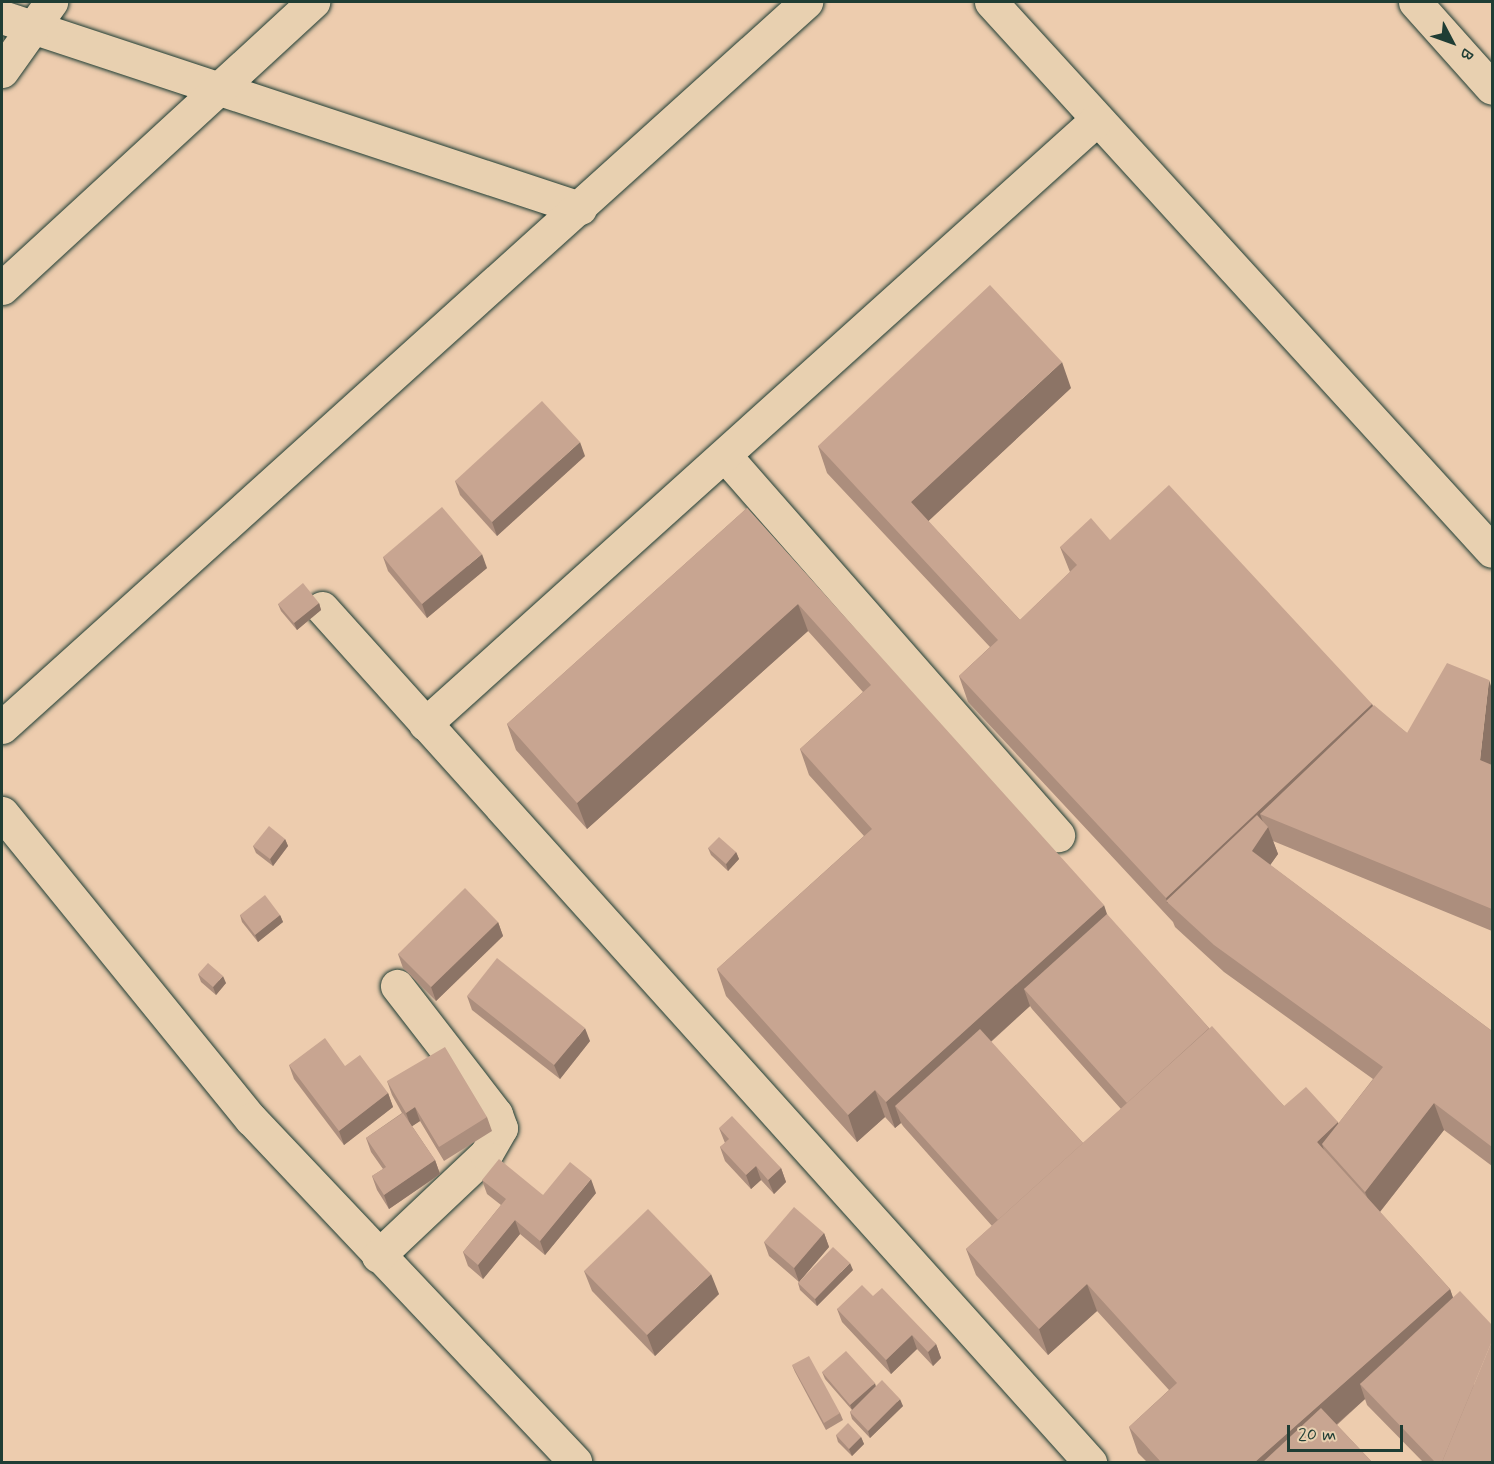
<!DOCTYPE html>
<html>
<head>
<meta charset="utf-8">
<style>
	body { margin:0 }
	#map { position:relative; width:1494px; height:1464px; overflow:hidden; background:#edccae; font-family:Mynerve,sans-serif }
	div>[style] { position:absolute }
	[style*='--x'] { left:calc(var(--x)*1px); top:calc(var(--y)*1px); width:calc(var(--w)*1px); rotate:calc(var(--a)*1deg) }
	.roads { filter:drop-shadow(0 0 2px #1f3d34) drop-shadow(0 0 2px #1f3d34) }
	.minor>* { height:33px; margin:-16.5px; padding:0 16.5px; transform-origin:16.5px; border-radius:16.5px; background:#e8d0b0 }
	.wall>* { inset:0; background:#ac8e7d }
	.shaded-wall>* { inset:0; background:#8c7466 }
	.building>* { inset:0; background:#c8a591 }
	span { translate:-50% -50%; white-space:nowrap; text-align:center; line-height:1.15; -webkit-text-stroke:6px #e8d0b0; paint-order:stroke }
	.frame { position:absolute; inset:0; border:3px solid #1f3d34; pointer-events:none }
	.north { position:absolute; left:1422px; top:12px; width:60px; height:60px; -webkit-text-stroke:4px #e8d0b0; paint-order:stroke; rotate:131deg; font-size:16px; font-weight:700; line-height:24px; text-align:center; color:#1f3d34 }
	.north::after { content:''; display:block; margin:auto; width:21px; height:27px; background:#1f3d34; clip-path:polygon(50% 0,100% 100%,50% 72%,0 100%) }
	.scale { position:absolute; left:1287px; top:1425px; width:116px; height:27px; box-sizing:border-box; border:3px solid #1f3d34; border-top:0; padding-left:8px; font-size:18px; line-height:21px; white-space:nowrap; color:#1f3d34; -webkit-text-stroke:4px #e8d0b0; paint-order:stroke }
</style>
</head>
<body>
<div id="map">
	<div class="roads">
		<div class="minor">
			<i style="--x:991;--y:2;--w:743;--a:47.62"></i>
			<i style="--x:1415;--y:2;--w:115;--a:48.2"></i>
			<i style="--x:2;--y:17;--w:609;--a:18.29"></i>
			<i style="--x:2;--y:71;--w:85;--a:-54.6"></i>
			<i style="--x:2;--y:288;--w:423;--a:-42.6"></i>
			<i style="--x:727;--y:458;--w:502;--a:48.72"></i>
			<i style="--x:322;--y:608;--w:1149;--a:48.04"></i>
			<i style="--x:425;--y:724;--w:903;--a:-41.99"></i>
			<i style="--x:2;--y:727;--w:1083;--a:-42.04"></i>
			<i style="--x:2;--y:813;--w:395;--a:50.9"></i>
			<i style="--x:251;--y:1119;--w:472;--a:46.6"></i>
			<i style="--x:378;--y:1256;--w:149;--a:-43.4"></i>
			<i style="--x:486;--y:1154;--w:30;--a:-60"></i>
			<i style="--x:501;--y:1128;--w:15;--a:-110"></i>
			<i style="--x:496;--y:1114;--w:162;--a:-127.7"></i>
		</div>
	</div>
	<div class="wall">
		<i style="clip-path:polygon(evenodd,1071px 388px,928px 521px,1020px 620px,1070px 572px,1060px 547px,1110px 540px,1372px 704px,1373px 706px,1407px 733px,1492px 765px,1492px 931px,1273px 841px,1278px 854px,1270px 865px,1492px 1031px,1492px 1166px,1444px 1130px,1380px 1212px,1450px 1289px,1453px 1298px,1492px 1462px,1423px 1462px,1367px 1405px,1365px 1399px,1337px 1425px,1372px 1462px,1147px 1462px,1138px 1453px,1129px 1427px,1169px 1390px,1097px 1311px,1048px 1355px,976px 1275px,966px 1249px,992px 1226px,903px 1126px,901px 1123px,895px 1128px,885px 1117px,857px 1142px,726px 996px,717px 969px,864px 836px,809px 775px,800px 749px,863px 692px,808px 631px,587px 829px,516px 750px,507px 724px,747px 508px,1107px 915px,1209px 1028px,1284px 1106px,1338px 1122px,1338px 1124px,1373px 1079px,1224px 972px,1175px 927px,1173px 922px,968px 702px,959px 676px,990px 647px,827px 473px,818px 446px,1071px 388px,1030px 1006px,1032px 1009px,1121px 1109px,1083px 1143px,991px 1042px,1030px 1006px)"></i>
		<i style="clip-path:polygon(585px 456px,497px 536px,460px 495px,455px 481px)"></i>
		<i style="clip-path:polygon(383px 557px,487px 568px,427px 618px,388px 571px)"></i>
		<i style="clip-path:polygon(319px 603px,321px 610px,297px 630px,281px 611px,278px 604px)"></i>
		<i style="clip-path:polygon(285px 839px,288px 846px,273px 866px,256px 853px,253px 846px)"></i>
		<i style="clip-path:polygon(708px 848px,736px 852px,739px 859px,728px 871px,711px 855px)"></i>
		<i style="clip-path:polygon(240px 915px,280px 915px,283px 922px,258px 942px,242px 922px)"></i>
		<i style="clip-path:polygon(498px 922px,503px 936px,436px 1001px,403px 968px,398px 954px)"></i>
		<i style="clip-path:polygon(198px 974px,226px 983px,216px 995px,201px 982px)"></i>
		<i style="clip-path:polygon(467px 996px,590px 1041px,560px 1079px,472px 1010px)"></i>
		<i style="clip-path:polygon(289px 1065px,345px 1066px,388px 1093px,393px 1107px,344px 1145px,294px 1079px)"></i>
		<i style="clip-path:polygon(387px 1081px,487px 1117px,492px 1131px,444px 1161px,420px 1121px,412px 1126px,435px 1160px,440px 1174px,389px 1209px,377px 1190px,372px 1176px,383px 1169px,371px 1152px,366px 1138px,402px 1113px,392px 1095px)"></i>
		<i style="clip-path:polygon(719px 1128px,781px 1168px,786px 1182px,774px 1194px,761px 1180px,751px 1189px,725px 1161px,720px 1147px,725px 1143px)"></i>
		<i style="clip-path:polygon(482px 1180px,543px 1195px,596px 1193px,545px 1255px,520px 1234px,483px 1279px,468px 1266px,463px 1252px,501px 1205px,487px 1194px)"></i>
		<i style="clip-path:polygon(824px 1233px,829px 1247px,800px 1281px,853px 1270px,817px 1306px,800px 1290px,798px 1283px,799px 1282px,769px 1256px,764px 1242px)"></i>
		<i style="clip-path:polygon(584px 1271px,719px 1294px,655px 1356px,592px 1291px)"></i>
		<i style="clip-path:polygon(873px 1296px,936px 1344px,941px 1358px,933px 1366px,917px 1349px,891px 1374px,842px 1322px,837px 1309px)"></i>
		<i style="clip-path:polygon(792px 1365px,840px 1413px,843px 1420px,826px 1430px,795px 1372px)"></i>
		<i style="clip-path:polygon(822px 1372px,876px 1386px,903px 1406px,870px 1438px,852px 1419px,850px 1412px,852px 1410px,825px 1379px)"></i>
		<i style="clip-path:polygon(836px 1435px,861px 1437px,864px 1444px,852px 1456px,838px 1442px)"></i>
	</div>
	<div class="shaded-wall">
		<i style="clip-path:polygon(1062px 362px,1071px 388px,920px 529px,911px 502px)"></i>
		<i style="clip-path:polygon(580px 442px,585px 456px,497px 536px,492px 522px)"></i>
		<i style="clip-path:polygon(482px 554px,487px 568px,427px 618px,422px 604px)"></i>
		<i style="clip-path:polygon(319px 603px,321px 610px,297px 630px,294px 623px)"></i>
		<i style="clip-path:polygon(798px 604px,808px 631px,587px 829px,577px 803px)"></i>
		<i style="clip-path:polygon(1489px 680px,1492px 689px,1492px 761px,1490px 787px,1480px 760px)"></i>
		<i style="clip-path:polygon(1372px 704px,1382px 730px,1260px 814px,1266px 830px,1268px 827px,1278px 854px,1261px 878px,1167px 903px,1166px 898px)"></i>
		<i style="clip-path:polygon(285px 839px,288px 846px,273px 866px,270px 859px)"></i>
		<i style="clip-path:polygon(736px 852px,739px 859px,728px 871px,726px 864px)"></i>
		<i style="clip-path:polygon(1104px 905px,1113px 932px,1024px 989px,1030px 1006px,906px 1118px,895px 1106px,901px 1123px,895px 1128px,886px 1102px)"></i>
		<i style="clip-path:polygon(280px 915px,283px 922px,258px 942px,255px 935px)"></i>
		<i style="clip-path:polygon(498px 922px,503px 936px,436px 1001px,431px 987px)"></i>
		<i style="clip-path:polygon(223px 976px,226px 983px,216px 995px,213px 987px)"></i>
		<i style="clip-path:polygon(585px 1028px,590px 1041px,560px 1079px,554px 1065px)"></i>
		<i style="clip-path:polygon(875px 1090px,885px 1117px,857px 1142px,848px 1115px)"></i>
		<i style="clip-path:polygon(388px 1093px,393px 1107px,344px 1145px,339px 1131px)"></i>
		<i style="clip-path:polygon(1434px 1103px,1444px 1130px,1375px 1218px,1365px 1192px)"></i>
		<i style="clip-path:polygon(415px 1107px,420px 1121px,411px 1127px,406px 1113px)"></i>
		<i style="clip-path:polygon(1338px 1122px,1347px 1149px,1322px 1144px,1329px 1165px,1317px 1142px)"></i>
		<i style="clip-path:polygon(435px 1160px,440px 1174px,389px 1209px,384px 1195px)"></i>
		<i style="clip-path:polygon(756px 1166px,761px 1180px,751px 1189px,746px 1175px)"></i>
		<i style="clip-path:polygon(781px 1168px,786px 1182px,774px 1194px,768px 1180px)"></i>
		<i style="clip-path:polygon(591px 1179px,596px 1193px,545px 1255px,540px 1241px)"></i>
		<i style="clip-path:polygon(515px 1220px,520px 1234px,483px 1279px,478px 1265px)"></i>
		<i style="clip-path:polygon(824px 1233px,829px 1247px,799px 1282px,794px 1268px)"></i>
		<i style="clip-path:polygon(850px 1263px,853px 1270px,817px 1306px,815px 1299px)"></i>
		<i style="clip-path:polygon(711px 1274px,719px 1294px,655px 1356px,647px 1335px)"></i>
		<i style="clip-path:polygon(1087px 1284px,1097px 1311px,1048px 1355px,1039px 1329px)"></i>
		<i style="clip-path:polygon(1450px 1289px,1459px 1315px,1360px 1384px,1365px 1399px,1294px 1462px,1255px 1462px)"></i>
		<i style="clip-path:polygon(912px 1335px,917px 1349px,891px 1374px,886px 1360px)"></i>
		<i style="clip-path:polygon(936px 1344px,941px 1358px,933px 1366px,928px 1352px)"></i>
		<i style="clip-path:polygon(875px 1383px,877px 1391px,853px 1412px,850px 1405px)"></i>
		<i style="clip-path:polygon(900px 1399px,903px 1406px,870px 1438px,868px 1431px)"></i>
		<i style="clip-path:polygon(861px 1437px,864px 1444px,852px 1456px,849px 1449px)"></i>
	</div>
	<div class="building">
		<i style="clip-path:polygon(990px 285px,1062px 362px,911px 502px,1020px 620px,1077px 565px,1060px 547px,1091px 518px,1110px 540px,1169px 485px,1372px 704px,1166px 898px,959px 676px,998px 640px,818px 446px)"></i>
		<i style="clip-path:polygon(542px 401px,580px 442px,492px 522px,455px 481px)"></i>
		<i style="clip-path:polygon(442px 507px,482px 554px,422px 604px,383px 557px)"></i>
		<i style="clip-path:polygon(747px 508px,1104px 905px,886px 1102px,875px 1090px,848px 1115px,717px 969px,872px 829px,800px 749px,871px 685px,798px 604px,577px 803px,507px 724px)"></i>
		<i style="clip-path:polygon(303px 583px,319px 603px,294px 623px,278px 604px)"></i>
		<i style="clip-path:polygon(1447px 663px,1489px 680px,1480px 760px,1492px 765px,1492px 909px,1260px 814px,1374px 705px,1407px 733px)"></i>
		<i style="clip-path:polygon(1257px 815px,1268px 827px,1252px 851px,1492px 1031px,1492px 1147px,1434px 1103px,1365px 1192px,1322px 1144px,1383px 1067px,1214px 945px,1166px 901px)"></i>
		<i style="clip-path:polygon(269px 826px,285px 839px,270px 859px,253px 846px)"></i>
		<i style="clip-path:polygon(719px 837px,736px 852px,726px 864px,708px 848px)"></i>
		<i style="clip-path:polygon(465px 888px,498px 922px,431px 987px,398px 954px)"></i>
		<i style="clip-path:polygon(265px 895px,280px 915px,255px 935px,240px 915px)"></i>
		<i style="clip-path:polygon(1107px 914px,1209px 1028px,1127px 1103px,1024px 989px)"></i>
		<i style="clip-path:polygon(497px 958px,585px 1028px,554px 1065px,467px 996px)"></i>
		<i style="clip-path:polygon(208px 963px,223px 976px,213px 987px,198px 974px)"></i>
		<i style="clip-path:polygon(1212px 1026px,1284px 1106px,1306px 1087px,1338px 1122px,1317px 1142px,1450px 1289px,1255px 1462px,1161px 1462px,1129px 1427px,1177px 1383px,1087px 1284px,1039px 1329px,966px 1249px)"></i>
		<i style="clip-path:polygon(980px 1029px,1083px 1143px,998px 1220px,895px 1106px)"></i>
		<i style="clip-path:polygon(325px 1038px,345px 1066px,360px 1055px,388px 1093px,339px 1131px,289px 1065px)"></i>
		<i style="clip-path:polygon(445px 1047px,487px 1117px,439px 1147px,415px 1107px,406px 1113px,387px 1081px)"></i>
		<i style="clip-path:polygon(403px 1113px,435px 1160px,384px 1195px,372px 1176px,386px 1167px,366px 1138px)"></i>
		<i style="clip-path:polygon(732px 1116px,781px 1168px,768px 1180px,756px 1166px,746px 1175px,720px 1147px,729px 1139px,719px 1128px)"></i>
		<i style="clip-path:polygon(499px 1159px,543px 1195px,570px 1162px,591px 1179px,540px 1241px,515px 1220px,478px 1265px,463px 1252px,506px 1199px,482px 1180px)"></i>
		<i style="clip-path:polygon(794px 1207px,824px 1233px,794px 1268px,764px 1242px)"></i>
		<i style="clip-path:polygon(648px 1209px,711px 1274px,647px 1335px,584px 1271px)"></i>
		<i style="clip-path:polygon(833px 1247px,850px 1263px,815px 1299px,798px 1283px)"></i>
		<i style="clip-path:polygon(862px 1285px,873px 1296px,882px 1288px,936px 1344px,928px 1352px,912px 1335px,886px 1360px,837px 1309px)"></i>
		<i style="clip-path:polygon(1460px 1291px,1492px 1325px,1492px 1341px,1442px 1462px,1435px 1462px,1360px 1384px)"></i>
		<i style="clip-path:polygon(1492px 1341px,1492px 1462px,1442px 1462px)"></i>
		<i style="clip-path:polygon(846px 1351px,875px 1383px,850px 1405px,822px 1372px)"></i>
		<i style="clip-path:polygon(809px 1356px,840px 1413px,824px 1423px,792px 1365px)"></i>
		<i style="clip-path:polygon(882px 1380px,900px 1399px,868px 1431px,850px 1412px)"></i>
		<i style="clip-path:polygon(1321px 1408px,1372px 1462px,1263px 1462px)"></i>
		<i style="clip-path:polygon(848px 1423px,861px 1437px,849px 1449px,836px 1435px)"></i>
	</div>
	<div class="frame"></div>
	<div class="north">B</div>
	<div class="scale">20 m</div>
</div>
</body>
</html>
